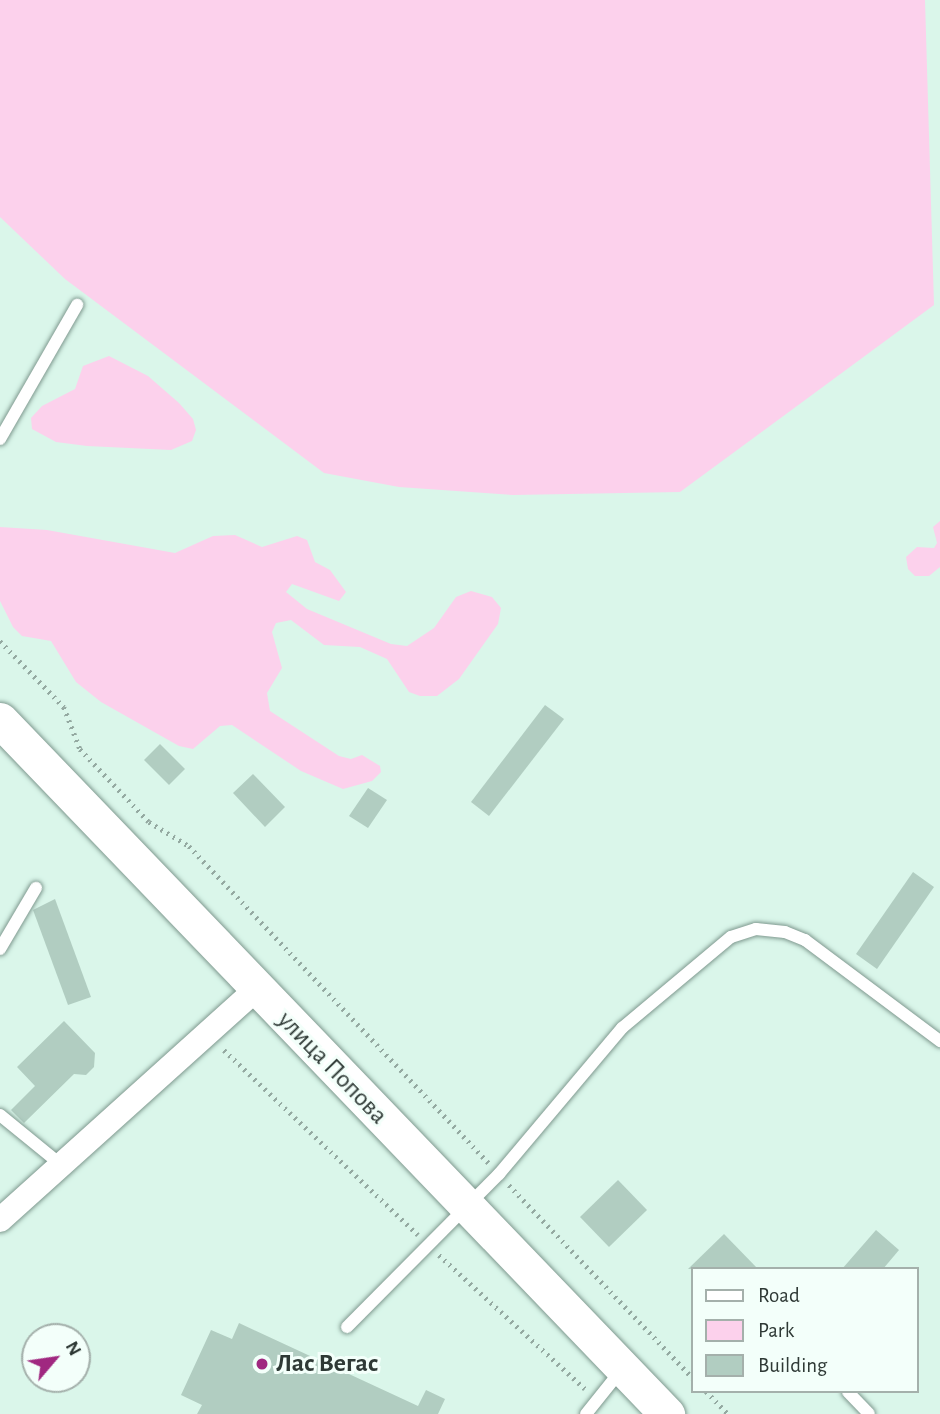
<!DOCTYPE html>
<html>
<head>
<meta charset="utf-8">
<style>
	body { margin:0 }
	#map { position:relative; width:940px; height:1414px; overflow:hidden; background:#daf6ea; font-family:"Alegreya Sans",sans-serif }
	div>[style] { position:absolute }
	[style*='--x'] { left:calc(var(--x)*1px); top:calc(var(--y)*1px); width:calc(var(--w)*1px); rotate:calc(var(--a)*1deg) }
	.green>* { inset:0; background:#fcd1ec }
	.building>* { inset:0; background:#b1cdc1 }
	.path>* { height:4.5px; margin-top:-2.25px; transform-origin:0; background:repeating-linear-gradient(90deg,#94a9a1 0 2px,transparent 0 7px) }
	.roads { filter:drop-shadow(0 0 2px #7f998f) drop-shadow(0 0 2px #7f998f) }
	.service>* { height:12px; margin:-6px; padding:0 6px; transform-origin:6px; border-radius:6px; background:#fff }
	.minor>* { height:24px; margin:-12px; padding:0 12px; transform-origin:12px; border-radius:12px; background:#fff }
	.secondary>* { height:35px; margin:-17.5px; padding:0 17.5px; transform-origin:17.5px; border-radius:17.5px; background:#fff }
	.dots>* { width:19px; height:19px; translate:-50% -50%; box-sizing:border-box; border:4px solid #f3fffa; border-radius:50% }
	span { translate:-50% -50%; white-space:nowrap; text-align:center; line-height:1.15; -webkit-text-stroke:6px #f3fffa; paint-order:stroke }
	.street-label { font-size:26px; color:#2e3935 }
	.poi-label { font-size:26px; color:#2e3935; font-weight:700 }
	.left { translate:0 -50%; text-align:left }
	.legend { position:absolute; left:691px; top:1267px; width:228px; height:126px; box-sizing:border-box; background:#f3fffa; border:2px solid #a4b0ab; margin:0; padding:9px 12px; list-style:none; font-size:21px; color:#2e3935 }
	.legend li { display:flex; align-items:center; gap:14px; height:35px }
	.legend b { width:35px; border:2px solid #a4b0ab }
	.north { position:absolute; left:21px; top:1323px; width:70px; height:70px; box-sizing:border-box; background:#f3fffa; border:2px solid #a4b0ab; border-radius:50%; rotate:61deg; font-size:19px; font-weight:700; line-height:28px; text-align:center; color:#2e3935 }
	.north::after { content:''; display:block; margin:auto; width:24px; height:32px; background:#a02880; clip-path:polygon(50% 0,100% 100%,50% 72%,0 100%) }
</style>
</head>
<body>
<div id="map">
	<div class="green">
		<i style="clip-path:polygon(0 0,925px 0,934px 305px,680px 492px,513px 495px,399px 487px,324px 473px,65px 279px,0 217px)"></i>
		<i style="clip-path:polygon(109px 356px,148px 376px,179px 403px,193px 419px,196px 430px,192px 441px,171px 450px,87px 446px,56px 442px,32px 429px,31px 418px,42px 406px,75px 389px,83px 366px)"></i>
		<i style="clip-path:polygon(940px 521px,940px 567px,929px 576px,915px 576px,908px 569px,906px 557px,917px 547px,934px 548px,937px 543px,933px 527px)"></i>
		<i style="clip-path:polygon(0 527px,47px 530px,175px 553px,213px 536px,235px 535px,262px 547px,297px 536px,307px 540px,315px 562px,330px 570px,346px 592px,339px 601px,292px 584px,286px 592px,307px 609px,391px 644px,407px 646px,434px 628px,456px 597px,471px 591px,492px 597px,501px 608px,498px 624px,459px 679px,437px 696px,420px 696px,409px 692px,387px 659px,360px 647px,324px 645px,291px 620px,276px 623px,272px 632px,282px 668px,267px 693px,270px 711px,339px 756px,351px 759px,362px 755px,380px 766px,381px 772px,372px 781px,343px 789px,301px 771px,232px 725px,220px 726px,193px 749px,179px 746px,101px 702px,76px 682px,51px 641px,22px 636px,13px 627px,0 601px)"></i>
	</div>
	<div class="building">
		<i style="clip-path:polygon(545px 705px,564px 719px,489px 816px,471px 802px)"></i>
		<i style="clip-path:polygon(160px 744px,185px 769px,169px 785px,144px 760px)"></i>
		<i style="clip-path:polygon(253px 774px,285px 807px,265px 827px,233px 793px)"></i>
		<i style="clip-path:polygon(368px 788px,387px 800px,368px 828px,349px 816px)"></i>
		<i style="clip-path:polygon(913px 872px,934px 887px,877px 969px,856px 954px)"></i>
		<i style="clip-path:polygon(55px 899px,91px 997px,68px 1005px,33px 910px)"></i>
		<i style="clip-path:polygon(64px 1021px,95px 1053px,94px 1067px,86px 1075px,74px 1074px,24px 1123px,11px 1110px,35px 1086px,17px 1067px)"></i>
		<i style="clip-path:polygon(618px 1180px,647px 1210px,609px 1247px,580px 1217px)"></i>
		<i style="clip-path:polygon(876px 1230px,899px 1250px,883px 1269px,842px 1269px)"></i>
		<i style="clip-path:polygon(724px 1234px,758px 1269px,688px 1269px)"></i>
		<i style="clip-path:polygon(239px 1323px,418px 1406px,426px 1390px,445px 1399px,438px 1414px,197px 1414px,202px 1405px,181px 1395px,211px 1330px,232px 1339px)"></i>
	</div>
	<div class="path">
		<i style="--x:0;--y:641;--w:92;--a:45.9"></i>
		<i style="--x:64;--y:707;--w:45;--a:69.1"></i>
		<i style="--x:80;--y:749;--w:100;--a:46.6"></i>
		<i style="--x:149;--y:822;--w:47;--a:31"></i>
		<i style="--x:189;--y:846;--w:436;--a:46.6"></i>
		<i style="--x:224;--y:1050;--w:268;--a:43.6"></i>
		<i style="--x:509;--y:1185;--w:267;--a:46.4"></i>
		<i style="--x:439;--y:1255;--w:198;--a:42.5"></i>
		<i style="--x:706;--y:1391;--w:32;--a:46"></i>
	</div>
	<div class="roads">
		<div class="service">
			<i style="--x:0;--y:439;--w:155;--a:-60.1"></i>
			<i style="--x:0;--y:949;--w:71;--a:-59.5"></i>
			<i style="--x:0;--y:1115;--w:77;--a:39.2"></i>
			<i style="--x:347;--y:1327;--w:216;--a:-45.2"></i>
			<i style="--x:499;--y:1174;--w:191;--a:-49.9"></i>
			<i style="--x:622;--y:1028;--w:142;--a:-39.9"></i>
			<i style="--x:731;--y:937;--w:26;--a:-18"></i>
			<i style="--x:756;--y:929;--w:29;--a:6"></i>
			<i style="--x:785;--y:932;--w:22;--a:22"></i>
			<i style="--x:805;--y:940;--w:169;--a:36.8"></i>
			<i style="--x:848;--y:1392;--w:30;--a:46"></i>
			<i style="--x:586;--y:1414;--w:58;--a:-51.3"></i>
		</div>
		<div class="minor">
			<i style="--x:0;--y:1220;--w:346;--a:-42"></i>
		</div>
		<div class="secondary">
			<i style="--x:0;--y:720;--w:963;--a:46.14"></i>
		</div>
	</div>
	<div class="dots">
		<i style="left:262px;top:1364px;background:#a02880"></i>
	</div>
	<div class="street-label">
		<span style="left:332px;top:1068px;rotate:46deg">улица Попова</span>
	</div>
	<div class="poi-label">
		<span class="left" style="left:276px;top:1364px">Лас Вегас</span>
	</div>
	<ul class="legend">
	<li><b style="height:9px;background:#fff"></b>Road</li>
	<li><b style="height:19px;background:#fcd1ec"></b>Park</li>
	<li><b style="height:19px;background:#b1cdc1"></b>Building</li>
	</ul>
	<div class="north">N</div>
</div>
</body>
</html>
